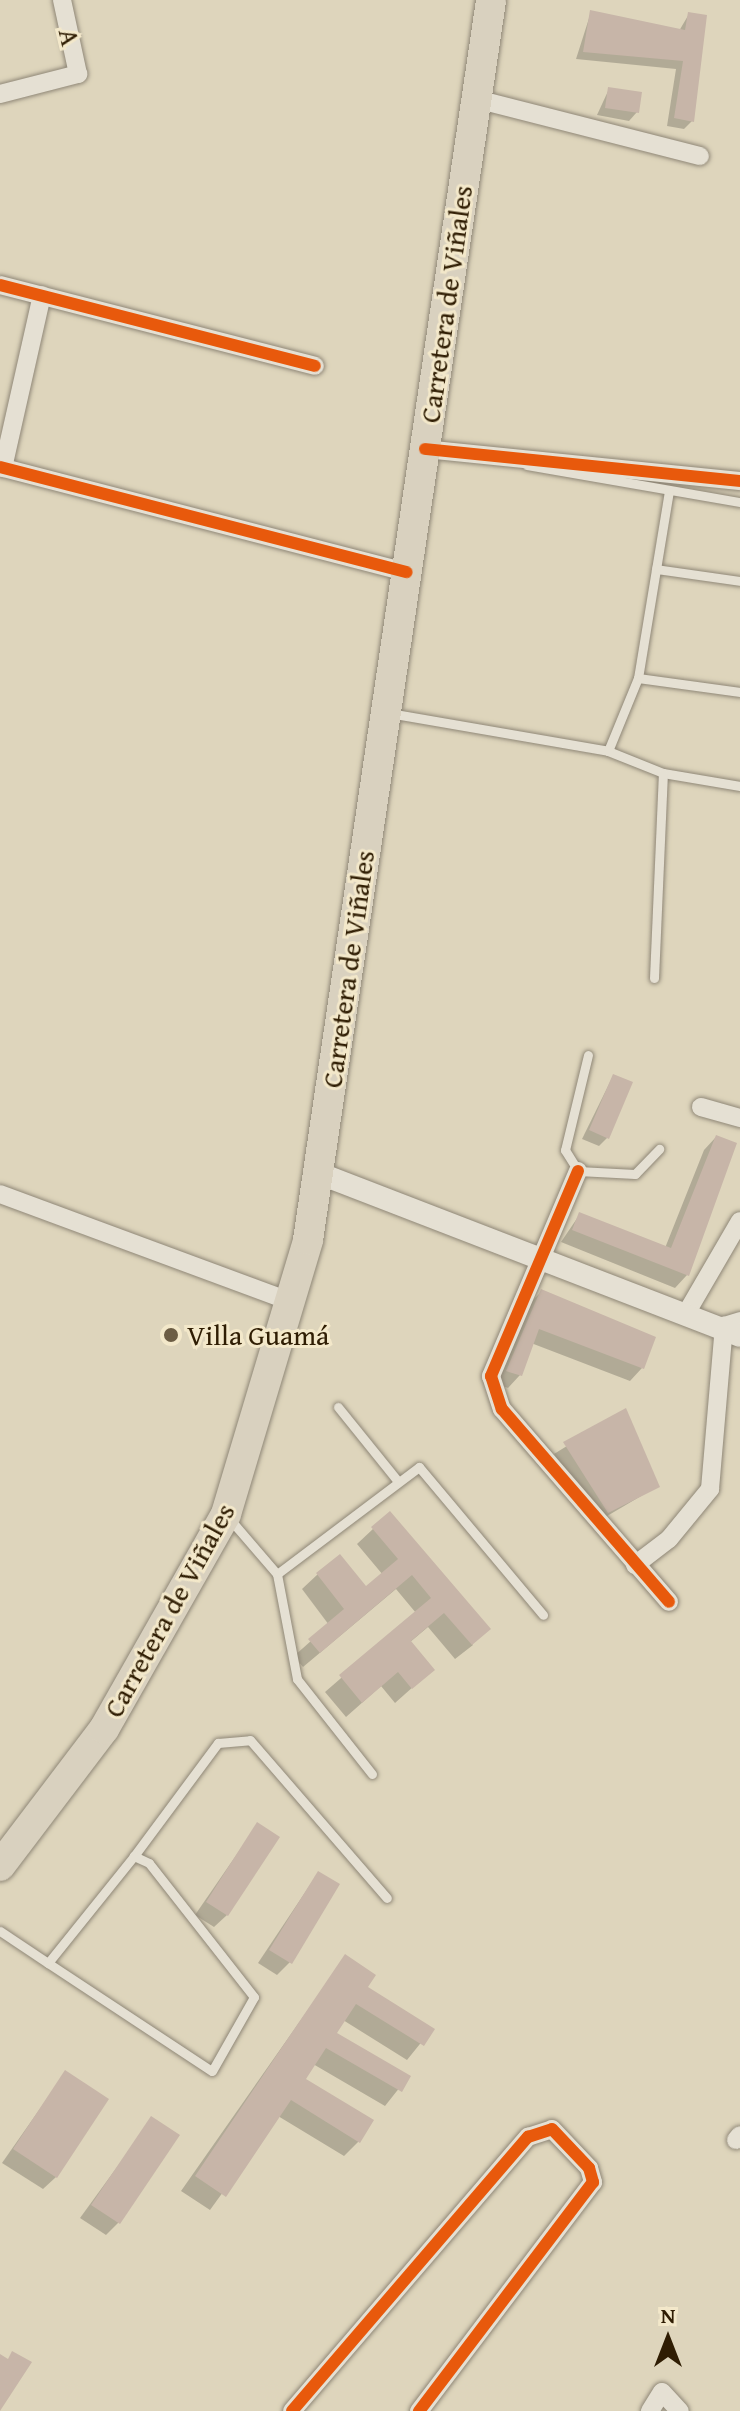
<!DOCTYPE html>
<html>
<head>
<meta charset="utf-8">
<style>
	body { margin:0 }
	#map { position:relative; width:740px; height:2411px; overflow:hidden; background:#ded5bc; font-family:"Gentium Book Plus",serif }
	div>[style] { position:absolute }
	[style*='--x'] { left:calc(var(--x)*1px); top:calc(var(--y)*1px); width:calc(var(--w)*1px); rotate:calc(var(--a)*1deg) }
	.shadow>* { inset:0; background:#0003 }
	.building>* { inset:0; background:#c7b5a8 }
	.roads { filter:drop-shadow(0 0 2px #8f8777) drop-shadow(0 0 2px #8f8777) }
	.service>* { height:9px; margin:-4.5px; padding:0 4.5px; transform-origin:4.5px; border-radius:4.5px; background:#e5e0d3 }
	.minor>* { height:18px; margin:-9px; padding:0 9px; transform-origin:9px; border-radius:9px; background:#e5e0d3 }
	.tertiary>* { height:22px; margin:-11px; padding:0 11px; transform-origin:11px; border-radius:11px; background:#e5e0d3 }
	.primary>* { height:30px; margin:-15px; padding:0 15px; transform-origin:15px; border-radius:15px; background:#d9d1bf }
	.cycleway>* { height:12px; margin:-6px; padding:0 6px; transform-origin:6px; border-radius:6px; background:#e8590c }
	.dots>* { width:22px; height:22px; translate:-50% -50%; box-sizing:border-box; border:4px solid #f3e8ca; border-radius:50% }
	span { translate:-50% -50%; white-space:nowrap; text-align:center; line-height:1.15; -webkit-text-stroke:6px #f3e8ca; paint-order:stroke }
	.street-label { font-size:28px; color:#2f1d03 }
	.poi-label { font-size:28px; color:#2f1d03 }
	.left { translate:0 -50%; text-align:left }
	.north { position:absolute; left:628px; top:2299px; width:80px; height:80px; -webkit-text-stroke:6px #f3e8ca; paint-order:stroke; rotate:0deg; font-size:22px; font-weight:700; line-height:32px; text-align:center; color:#2f1d03 }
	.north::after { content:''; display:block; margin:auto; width:28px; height:36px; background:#2f1d03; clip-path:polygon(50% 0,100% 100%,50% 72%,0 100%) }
</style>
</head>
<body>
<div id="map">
	<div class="shadow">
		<i style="clip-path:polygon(591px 12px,679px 31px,689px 14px,692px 121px,684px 129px,667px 126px,676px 69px,576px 59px)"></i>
		<i style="clip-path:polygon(609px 89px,637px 112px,629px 121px,597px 115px)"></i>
		<i style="clip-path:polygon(613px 1076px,607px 1138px,599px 1146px,582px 1139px)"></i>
		<i style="clip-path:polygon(716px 1137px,687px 1275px,675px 1288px,561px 1242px,580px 1214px,665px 1248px,704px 1150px)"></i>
		<i style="clip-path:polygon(541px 1292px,642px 1368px,630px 1381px,531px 1343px,520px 1375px,508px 1388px,495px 1383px,529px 1304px)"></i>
		<i style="clip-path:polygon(625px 1410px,658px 1486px,597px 1522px,554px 1454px)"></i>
		<i style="clip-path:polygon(389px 1514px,473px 1645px,455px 1659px,428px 1627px,409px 1643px,432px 1670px,395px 1703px,381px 1686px,346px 1717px,325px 1692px,416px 1613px,396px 1589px,303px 1667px,294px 1656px,329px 1625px,302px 1589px,318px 1574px,366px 1589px,383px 1575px,357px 1544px)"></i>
		<i style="clip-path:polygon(257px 1825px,227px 1915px,214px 1927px,195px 1915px)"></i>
		<i style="clip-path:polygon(318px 1873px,290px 1962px,277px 1975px,258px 1963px)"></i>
		<i style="clip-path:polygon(345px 1957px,365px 1987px,432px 2029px,407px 2060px,343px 2020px,334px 2033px,408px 2077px,385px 2106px,313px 2064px,303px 2079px,359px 2141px,344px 2156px,278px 2116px,210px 2210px,181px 2191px)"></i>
		<i style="clip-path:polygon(65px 2073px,56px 2177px,43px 2189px,2px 2163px)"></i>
		<i style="clip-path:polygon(152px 2119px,118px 2223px,106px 2235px,80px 2218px)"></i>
	</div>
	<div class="building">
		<i style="clip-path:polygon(590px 10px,685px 30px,688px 12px,707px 15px,694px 122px,674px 118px,683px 61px,583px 52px)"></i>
		<i style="clip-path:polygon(608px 87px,642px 92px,639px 113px,605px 108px)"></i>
		<i style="clip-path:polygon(613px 1074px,633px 1082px,609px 1139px,589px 1130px)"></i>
		<i style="clip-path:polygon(716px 1135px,737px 1143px,689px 1276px,572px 1230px,579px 1212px,671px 1248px)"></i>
		<i style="clip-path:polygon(541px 1289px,656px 1337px,644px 1369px,539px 1329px,522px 1376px,506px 1371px)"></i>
		<i style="clip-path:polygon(626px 1408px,660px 1487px,608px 1513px,563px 1442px)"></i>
		<i style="clip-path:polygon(390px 1511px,491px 1629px,472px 1645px,444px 1613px,411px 1641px,435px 1670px,412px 1689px,398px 1672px,362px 1703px,339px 1675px,431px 1598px,412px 1575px,320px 1653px,308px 1639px,344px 1609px,316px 1573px,340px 1554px,366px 1586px,398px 1559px,371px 1527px)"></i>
		<i style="clip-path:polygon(257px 1822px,280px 1837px,228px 1916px,206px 1902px)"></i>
		<i style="clip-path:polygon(318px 1871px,340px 1884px,292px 1964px,269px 1950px)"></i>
		<i style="clip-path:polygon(345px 1954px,376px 1975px,368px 1987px,435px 2029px,424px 2046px,356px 2004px,337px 2033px,411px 2076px,402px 2092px,326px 2048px,306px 2079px,374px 2120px,360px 2143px,291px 2100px,226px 2197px,195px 2176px)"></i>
		<i style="clip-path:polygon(65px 2070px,109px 2099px,57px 2178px,13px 2149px)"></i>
		<i style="clip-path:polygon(151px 2116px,180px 2135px,120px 2224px,91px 2205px)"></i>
		<i style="clip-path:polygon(12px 2351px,32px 2362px,0 2411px,0 2354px,8px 2359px)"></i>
	</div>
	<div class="roads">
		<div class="service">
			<i style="--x:527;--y:465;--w:216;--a:9.9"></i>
			<i style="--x:656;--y:569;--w:85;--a:8.1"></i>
			<i style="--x:638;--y:678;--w:190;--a:-80.6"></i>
			<i style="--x:389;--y:713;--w:222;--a:9.8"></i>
			<i style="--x:608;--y:751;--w:59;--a:21.8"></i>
			<i style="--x:663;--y:773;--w:78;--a:9.6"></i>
			<i style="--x:608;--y:751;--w:79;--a:-67.7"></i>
			<i style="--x:638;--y:678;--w:103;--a:7.8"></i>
			<i style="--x:654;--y:978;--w:205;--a:-87.5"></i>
			<i style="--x:588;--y:1055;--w:98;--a:103.6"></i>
			<i style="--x:565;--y:1150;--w:25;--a:58"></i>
			<i style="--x:578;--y:1171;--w:57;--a:3"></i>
			<i style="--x:635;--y:1174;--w:35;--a:-46"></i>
			<i style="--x:338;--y:1407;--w:92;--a:51.1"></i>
			<i style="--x:228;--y:1517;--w:75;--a:49.3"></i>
			<i style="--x:277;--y:1574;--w:178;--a:-37"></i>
			<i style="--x:419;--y:1467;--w:193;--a:50"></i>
			<i style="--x:277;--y:1574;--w:107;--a:79.2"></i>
			<i style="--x:297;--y:1679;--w:121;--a:51.7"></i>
			<i style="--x:134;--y:1856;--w:141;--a:-53.4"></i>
			<i style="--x:218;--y:1743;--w:32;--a:-5"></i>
			<i style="--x:250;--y:1740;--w:209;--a:49.1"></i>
			<i style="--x:0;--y:1931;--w:58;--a:33.7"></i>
			<i style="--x:48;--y:1963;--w:196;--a:33.4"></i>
			<i style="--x:212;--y:2071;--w:85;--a:-60.4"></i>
			<i style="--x:254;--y:1997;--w:170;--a:-128.1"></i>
			<i style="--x:149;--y:1863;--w:17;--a:-155"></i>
			<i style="--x:134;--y:1856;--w:137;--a:128.8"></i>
		</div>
		<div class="minor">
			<i style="--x:0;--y:94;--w:81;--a:-14.4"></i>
			<i style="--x:78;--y:74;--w:76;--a:-102.2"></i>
			<i style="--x:476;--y:99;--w:231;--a:14.3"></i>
			<i style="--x:0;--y:285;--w:325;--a:14.4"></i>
			<i style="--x:425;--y:449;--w:317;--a:5.8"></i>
			<i style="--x:0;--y:467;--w:420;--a:14.5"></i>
			<i style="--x:3;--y:468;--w:177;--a:-77.3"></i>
			<i style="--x:701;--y:1107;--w:41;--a:15.8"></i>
			<i style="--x:578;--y:1171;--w:223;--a:113"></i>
			<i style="--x:491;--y:1376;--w:35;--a:72"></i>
			<i style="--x:502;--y:1409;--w:255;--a:49.1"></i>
			<i style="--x:0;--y:1194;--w:309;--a:20.3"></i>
			<i style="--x:687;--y:1312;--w:105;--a:-59.8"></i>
			<i style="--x:635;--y:1565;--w:43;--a:-37.4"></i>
			<i style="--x:669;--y:1539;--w:65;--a:-50.6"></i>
			<i style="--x:710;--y:1489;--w:164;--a:-85.1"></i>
			<i style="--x:724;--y:1326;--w:17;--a:-17"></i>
			<i style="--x:736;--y:2140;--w:6;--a:-51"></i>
			<i style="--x:292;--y:2411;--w:362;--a:-49.3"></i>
			<i style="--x:528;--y:2137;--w:25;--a:-18"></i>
			<i style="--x:552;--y:2129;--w:54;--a:46.5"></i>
			<i style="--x:589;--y:2168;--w:15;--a:74"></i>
			<i style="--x:593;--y:2182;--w:288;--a:127.2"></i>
			<i style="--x:650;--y:2411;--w:22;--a:-58"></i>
			<i style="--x:662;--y:2392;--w:26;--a:47"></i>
		</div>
		<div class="tertiary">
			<i style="--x:318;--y:1173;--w:452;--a:21.1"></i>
		</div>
		<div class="primary">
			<i style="--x:0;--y:1866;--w:172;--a:-52.8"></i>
			<i style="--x:104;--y:1729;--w:247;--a:-60.4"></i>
			<i style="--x:226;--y:1514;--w:286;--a:-73.3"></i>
			<i style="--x:308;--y:1240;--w:1253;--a:-81.6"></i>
		</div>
	</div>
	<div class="cycleway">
		<i style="--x:0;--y:285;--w:325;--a:14.4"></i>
		<i style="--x:425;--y:449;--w:317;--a:5.8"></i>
		<i style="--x:0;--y:467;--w:420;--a:14.5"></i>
		<i style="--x:578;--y:1171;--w:223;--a:113"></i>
		<i style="--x:491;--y:1376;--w:35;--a:72"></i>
		<i style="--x:502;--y:1409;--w:255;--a:49.1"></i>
		<i style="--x:292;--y:2411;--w:362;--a:-49.3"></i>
		<i style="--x:528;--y:2137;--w:25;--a:-18"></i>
		<i style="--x:552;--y:2129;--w:54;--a:46.5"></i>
		<i style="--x:589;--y:2168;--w:15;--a:74"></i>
		<i style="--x:593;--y:2182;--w:288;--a:127.2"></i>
	</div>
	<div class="dots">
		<i style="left:171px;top:1335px;background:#6c5d44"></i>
	</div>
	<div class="street-label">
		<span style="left:70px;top:37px;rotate:77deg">A</span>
		<span style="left:446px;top:304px;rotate:-82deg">Carretera de Viñales</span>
		<span style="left:348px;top:969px;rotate:-82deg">Carretera de Viñales</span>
		<span style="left:169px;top:1610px;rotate:-61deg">Carretera de Viñales</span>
	</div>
	<div class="poi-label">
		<span class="left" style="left:187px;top:1335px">Villa Guamá</span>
	</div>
	<div class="north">N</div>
</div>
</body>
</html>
